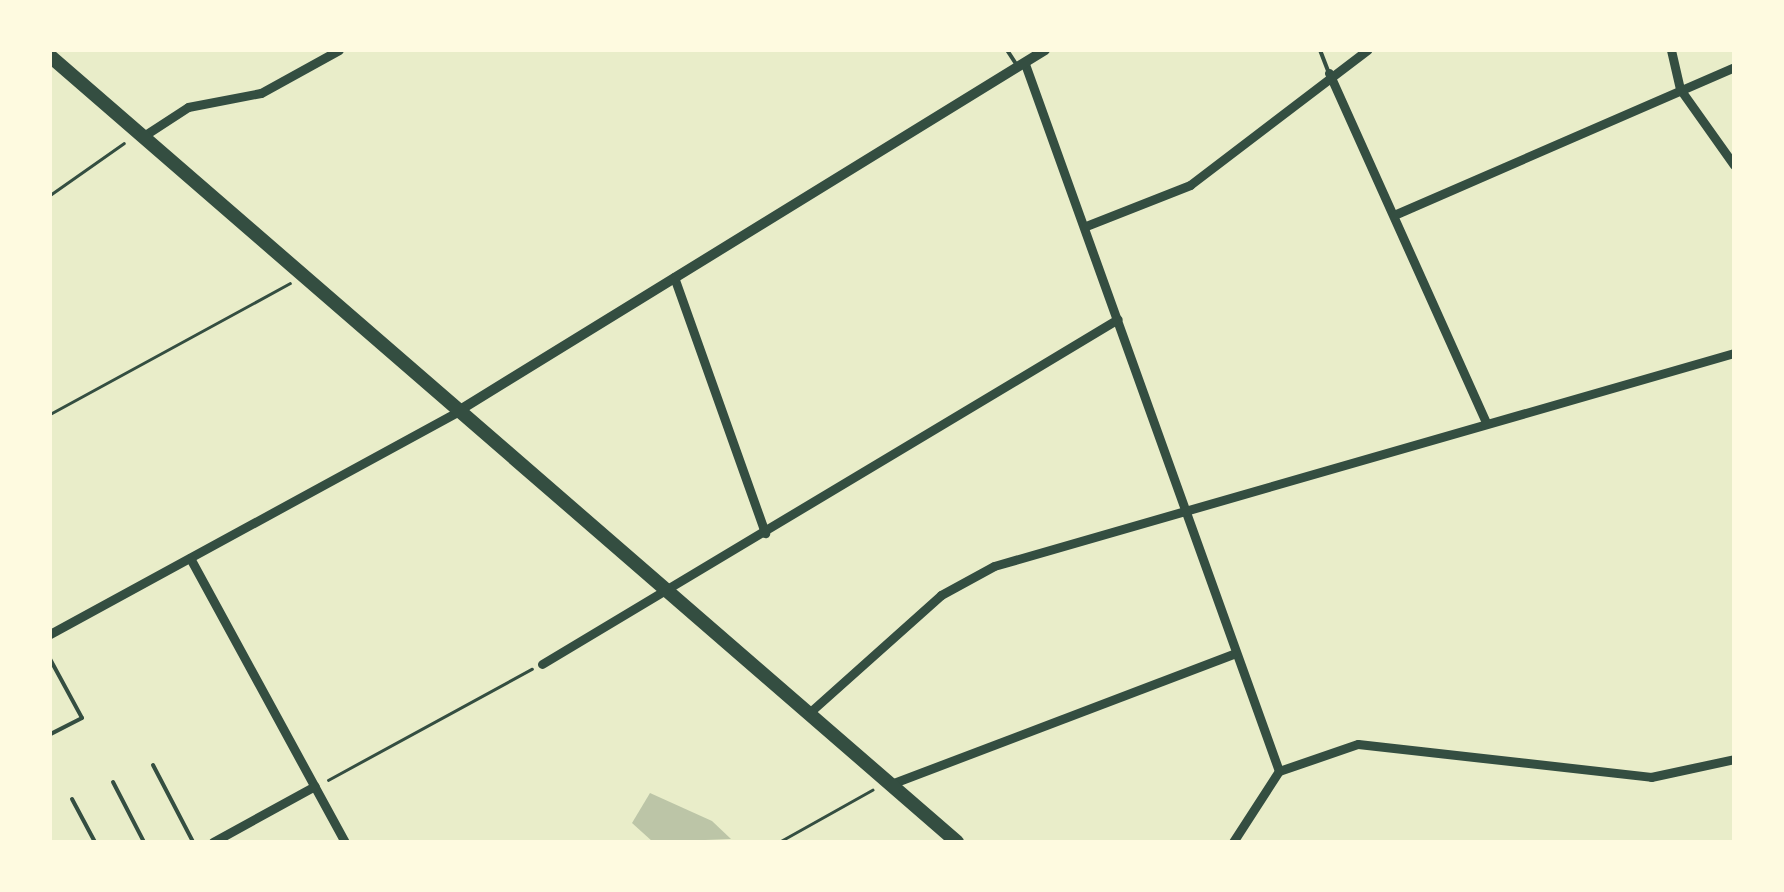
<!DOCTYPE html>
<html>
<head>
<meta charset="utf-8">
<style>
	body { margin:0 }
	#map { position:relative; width:1784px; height:892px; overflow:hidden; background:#e9edc9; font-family:Quicksand,sans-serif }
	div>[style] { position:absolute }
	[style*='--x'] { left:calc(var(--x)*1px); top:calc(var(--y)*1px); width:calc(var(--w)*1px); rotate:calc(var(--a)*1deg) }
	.building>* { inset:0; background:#bcc5a7 }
	.path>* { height:2.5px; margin:-1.25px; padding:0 1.25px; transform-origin:1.25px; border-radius:1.25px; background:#344e41 }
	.service>* { height:4px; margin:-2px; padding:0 2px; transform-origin:2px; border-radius:2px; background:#344e41 }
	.minor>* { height:9px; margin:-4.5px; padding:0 4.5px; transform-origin:4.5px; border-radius:4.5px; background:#344e41 }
	.tertiary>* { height:10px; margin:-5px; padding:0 5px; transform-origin:5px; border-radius:5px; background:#344e41 }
	.trunk>* { height:14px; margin:-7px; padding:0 7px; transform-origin:7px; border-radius:7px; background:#344e41 }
	span { translate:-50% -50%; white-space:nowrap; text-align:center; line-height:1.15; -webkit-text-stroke:8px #fefae0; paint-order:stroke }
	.frame { position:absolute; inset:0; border:52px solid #fefae0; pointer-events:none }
</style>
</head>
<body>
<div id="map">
	<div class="building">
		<i style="clip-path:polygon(650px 793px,712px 821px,731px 839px,653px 842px,632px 823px)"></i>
	</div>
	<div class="path">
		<i style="--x:50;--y:195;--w:90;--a:-35.1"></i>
		<i style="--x:50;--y:414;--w:273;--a:-28.6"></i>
		<i style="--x:328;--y:780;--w:232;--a:-28.6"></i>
		<i style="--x:779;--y:842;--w:107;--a:-29.2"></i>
	</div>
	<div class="service">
		<i style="--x:1007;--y:50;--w:17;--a:57"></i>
		<i style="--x:1320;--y:50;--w:25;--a:69"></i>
		<i style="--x:50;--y:659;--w:67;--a:61.5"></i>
		<i style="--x:82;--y:718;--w:36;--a:153"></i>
		<i style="--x:153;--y:765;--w:87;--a:62.5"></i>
		<i style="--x:113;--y:782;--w:68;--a:62.7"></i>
		<i style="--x:72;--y:799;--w:49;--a:61.9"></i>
	</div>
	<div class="minor">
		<i style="--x:1671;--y:50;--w:40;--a:77"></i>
		<i style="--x:1680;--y:89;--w:93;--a:54.6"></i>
		<i style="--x:1025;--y:64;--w:751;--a:70.24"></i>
		<i style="--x:1329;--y:73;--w:384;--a:65.8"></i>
		<i style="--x:142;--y:137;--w:55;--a:-33.1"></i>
		<i style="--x:188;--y:107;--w:74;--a:-10.9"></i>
		<i style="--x:261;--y:93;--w:89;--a:-28.9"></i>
		<i style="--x:1394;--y:215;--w:371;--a:-23.5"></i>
		<i style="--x:1086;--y:226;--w:112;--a:-21.5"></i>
		<i style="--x:1190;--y:185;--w:223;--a:-37.3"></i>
		<i style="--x:674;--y:277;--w:272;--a:70.4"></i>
		<i style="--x:190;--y:558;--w:324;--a:61.4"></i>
		<i style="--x:50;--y:634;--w:467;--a:-28.6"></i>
		<i style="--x:542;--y:664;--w:671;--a:-30.92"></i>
		<i style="--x:809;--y:713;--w:177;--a:-41.8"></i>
		<i style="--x:941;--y:595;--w:60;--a:-28.7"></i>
		<i style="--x:994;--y:566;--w:770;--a:-16.06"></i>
		<i style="--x:891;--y:784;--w:366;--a:-20.8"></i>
		<i style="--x:213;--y:842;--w:116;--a:-28.8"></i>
		<i style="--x:1233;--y:842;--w:85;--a:-57.1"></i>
		<i style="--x:1279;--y:771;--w:83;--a:-18.9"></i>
		<i style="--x:1358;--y:744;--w:295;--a:6.4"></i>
		<i style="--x:1651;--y:777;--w:85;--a:-12.2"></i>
	</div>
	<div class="tertiary">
		<i style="--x:460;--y:410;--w:687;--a:-31.61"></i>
	</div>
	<div class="trunk">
		<i style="--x:50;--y:56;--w:1200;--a:40.91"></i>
	</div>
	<div class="frame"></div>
</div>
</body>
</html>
